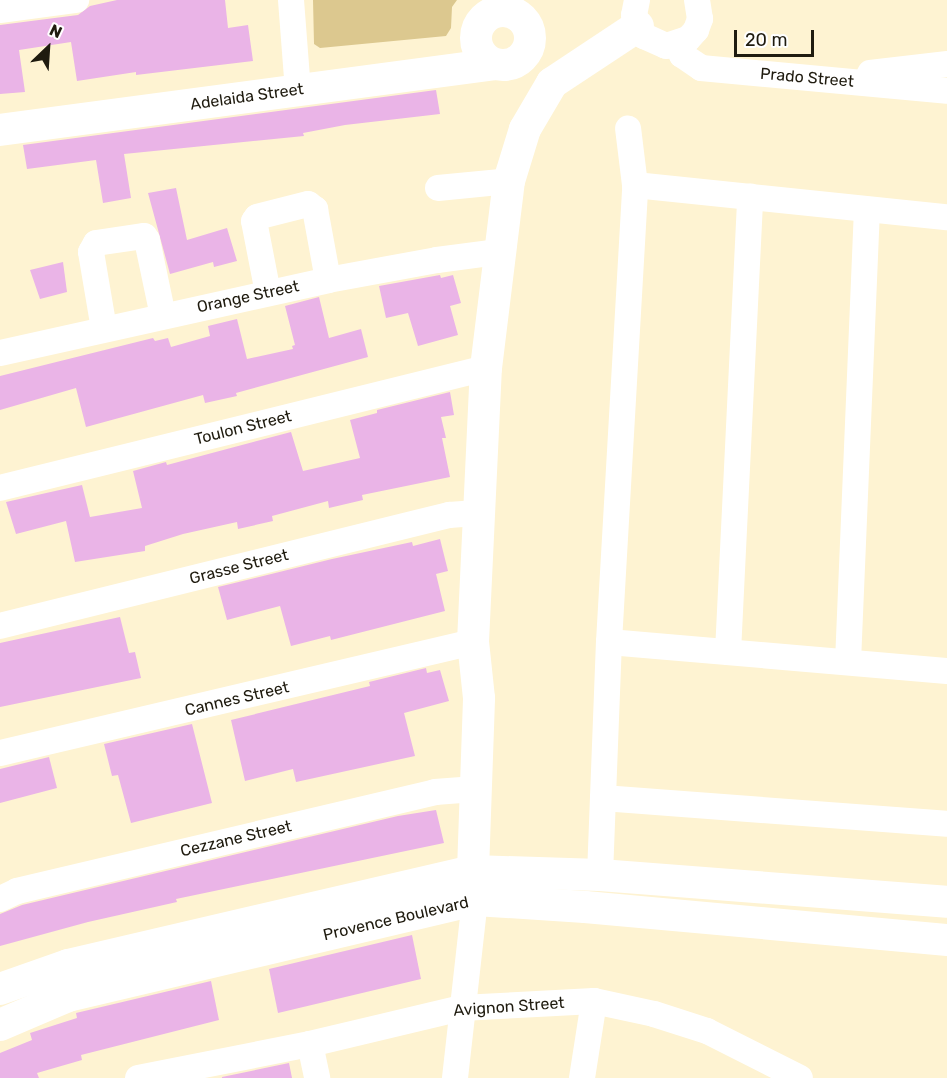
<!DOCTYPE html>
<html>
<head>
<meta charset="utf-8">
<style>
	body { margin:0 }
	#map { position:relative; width:947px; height:1078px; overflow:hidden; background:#fef3d2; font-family:Rubik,sans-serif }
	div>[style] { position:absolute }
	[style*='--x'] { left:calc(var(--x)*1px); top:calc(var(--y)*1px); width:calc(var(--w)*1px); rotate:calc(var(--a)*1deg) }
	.green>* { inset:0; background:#dcc88f }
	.building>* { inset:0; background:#eab4e7 }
	.minor>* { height:26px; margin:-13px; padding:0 13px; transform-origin:13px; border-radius:13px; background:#fff }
	.tertiary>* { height:32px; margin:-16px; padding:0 16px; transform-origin:16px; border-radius:16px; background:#fff }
	.tertiary>.ring { margin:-16px; padding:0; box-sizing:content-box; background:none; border:32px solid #fff; border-radius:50% }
	span { translate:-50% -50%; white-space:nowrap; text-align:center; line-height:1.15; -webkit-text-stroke:4.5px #fff; paint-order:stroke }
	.street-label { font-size:16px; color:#1f1b0f }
	.north { position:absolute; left:18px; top:18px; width:60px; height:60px; -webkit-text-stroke:4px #fff; paint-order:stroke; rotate:25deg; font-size:16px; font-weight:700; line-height:24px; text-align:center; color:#1f1b0f }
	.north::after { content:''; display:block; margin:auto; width:21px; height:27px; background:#1f1b0f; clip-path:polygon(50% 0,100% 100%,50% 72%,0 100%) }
	.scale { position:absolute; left:734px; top:30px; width:80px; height:27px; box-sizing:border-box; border:3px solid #1f1b0f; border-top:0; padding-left:8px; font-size:18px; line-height:21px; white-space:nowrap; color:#1f1b0f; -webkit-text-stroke:4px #fff; paint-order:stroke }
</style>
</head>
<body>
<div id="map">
	<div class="green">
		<i style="clip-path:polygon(313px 0,457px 0,452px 7px,451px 28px,446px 36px,320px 48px,314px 44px)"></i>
	</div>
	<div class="building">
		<i style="clip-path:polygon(117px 0,225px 0,228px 28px,248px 25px,253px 61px,136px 75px,136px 72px,77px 81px,71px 42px,19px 50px,25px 92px,0 94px,0 25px,78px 15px,90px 6px)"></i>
		<i style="clip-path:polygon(436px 90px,440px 114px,345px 125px,303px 133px,304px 136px,124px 154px,131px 198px,103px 203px,96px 160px,27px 169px,23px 145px)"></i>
		<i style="clip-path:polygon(176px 188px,187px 240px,227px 228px,237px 261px,214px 267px,213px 262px,170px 274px,148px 193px)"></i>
		<i style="clip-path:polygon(63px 262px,67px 292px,40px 299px,30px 270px)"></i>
		<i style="clip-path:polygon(440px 275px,441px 278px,453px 275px,461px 303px,450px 306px,458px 335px,418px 346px,408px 313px,386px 318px,379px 286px)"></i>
		<i style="clip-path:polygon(319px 297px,329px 338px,361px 329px,368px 357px,236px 393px,237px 396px,205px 403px,203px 395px,86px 427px,76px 388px,0 410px,0 376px,153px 338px,155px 341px,168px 338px,171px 347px,210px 336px,208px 326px,237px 319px,247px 359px,293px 349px,292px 346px,295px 345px,285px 306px)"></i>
		<i style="clip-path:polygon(450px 392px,454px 415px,441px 417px,446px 438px,442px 438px,450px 477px,362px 495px,363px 500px,329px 508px,328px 501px,272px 516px,273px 521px,238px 529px,237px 522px,183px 534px,145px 546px,145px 551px,75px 562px,66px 521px,16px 534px,6px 502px,82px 485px,90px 517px,142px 508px,133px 471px,166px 462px,167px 465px,291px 432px,303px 471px,360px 458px,350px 420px,377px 413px,377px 410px)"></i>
		<i style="clip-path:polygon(440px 539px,448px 571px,436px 574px,445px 611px,331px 640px,330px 636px,291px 646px,280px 606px,227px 620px,218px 587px,332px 559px,412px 542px,413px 546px)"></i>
		<i style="clip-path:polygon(120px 617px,129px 653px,135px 652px,141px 678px,0 707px,0 643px)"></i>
		<i style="clip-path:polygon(426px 668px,427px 673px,440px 670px,449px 701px,404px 713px,415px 756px,296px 782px,293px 769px,245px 781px,231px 720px,370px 686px,369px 682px)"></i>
		<i style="clip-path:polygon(192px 724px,212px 803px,131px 823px,118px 775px,112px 776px,104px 744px)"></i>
		<i style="clip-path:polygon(49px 757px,57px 788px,0 803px,0 769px)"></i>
		<i style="clip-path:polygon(436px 810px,444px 843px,176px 899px,177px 902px,88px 922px,0 946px,0 914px,22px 905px,398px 816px)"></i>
		<i style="clip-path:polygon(412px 935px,421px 979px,278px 1013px,269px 969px)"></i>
		<i style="clip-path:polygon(211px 981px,219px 1020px,81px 1055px,82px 1060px,37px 1073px,39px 1078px,0 1078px,0 1053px,32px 1040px,30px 1033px,77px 1018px,76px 1013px)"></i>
		<i style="clip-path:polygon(289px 1063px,292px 1078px,222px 1078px,222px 1077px)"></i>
	</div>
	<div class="minor">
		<i style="--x:291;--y:0;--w:90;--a:85.6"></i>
		<i style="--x:637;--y:0;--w:15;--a:101"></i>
		<i style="--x:634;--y:15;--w:12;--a:70"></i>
		<i style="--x:638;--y:26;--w:12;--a:59"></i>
		<i style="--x:644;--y:36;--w:24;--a:24"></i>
		<i style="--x:666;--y:46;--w:23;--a:-18"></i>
		<i style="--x:688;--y:39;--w:12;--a:-48"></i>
		<i style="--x:696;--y:30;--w:12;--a:-70"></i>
		<i style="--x:700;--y:19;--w:19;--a:-99"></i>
		<i style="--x:0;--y:10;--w:77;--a:-7.5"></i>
		<i style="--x:677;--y:44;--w:12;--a:66"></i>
		<i style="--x:682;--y:55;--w:23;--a:34"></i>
		<i style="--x:701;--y:68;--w:247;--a:5.3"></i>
		<i style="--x:870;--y:73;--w:78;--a:-6.7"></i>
		<i style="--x:635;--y:185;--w:314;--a:5.9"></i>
		<i style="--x:438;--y:188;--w:71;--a:-5.6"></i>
		<i style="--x:268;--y:293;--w:73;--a:-101"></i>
		<i style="--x:254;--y:221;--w:5;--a:-53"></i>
		<i style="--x:257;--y:217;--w:53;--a:-14.3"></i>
		<i style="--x:308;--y:204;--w:9;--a:36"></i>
		<i style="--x:315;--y:209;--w:72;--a:79.6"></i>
		<i style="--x:104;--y:329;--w:78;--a:-99.6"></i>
		<i style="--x:91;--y:252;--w:10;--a:-61"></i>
		<i style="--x:96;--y:243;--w:49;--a:-8.3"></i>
		<i style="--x:144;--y:236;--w:5;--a:53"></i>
		<i style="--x:147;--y:240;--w:78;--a:78.1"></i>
		<i style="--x:0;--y:353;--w:336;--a:-12.5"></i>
		<i style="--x:328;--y:280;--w:111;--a:-10.4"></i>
		<i style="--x:437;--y:260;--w:62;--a:-7.5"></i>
		<i style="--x:0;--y:488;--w:501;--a:-13.87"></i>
		<i style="--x:0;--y:626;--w:463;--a:-13.9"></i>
		<i style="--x:449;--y:515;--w:31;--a:-4"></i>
		<i style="--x:609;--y:642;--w:339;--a:4.9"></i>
		<i style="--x:728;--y:652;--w:456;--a:-87.2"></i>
		<i style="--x:848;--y:662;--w:453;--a:-87.6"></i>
		<i style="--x:0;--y:753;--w:486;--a:-13.2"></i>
		<i style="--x:603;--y:798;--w:345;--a:4.3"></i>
		<i style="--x:600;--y:875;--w:233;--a:-87.8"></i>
		<i style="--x:609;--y:642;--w:458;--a:-86.7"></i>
		<i style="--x:635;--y:185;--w:57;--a:-97"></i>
		<i style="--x:0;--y:899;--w:19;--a:-25"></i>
		<i style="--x:17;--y:891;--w:430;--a:-13.3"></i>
		<i style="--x:435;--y:792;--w:40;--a:-4.3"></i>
		<i style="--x:310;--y:1044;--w:35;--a:78"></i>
		<i style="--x:138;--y:1078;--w:175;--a:-11.2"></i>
		<i style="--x:310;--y:1044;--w:155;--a:-13.4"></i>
		<i style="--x:461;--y:1008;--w:133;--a:-3"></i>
		<i style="--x:594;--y:1001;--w:61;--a:12.2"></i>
		<i style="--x:654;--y:1014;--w:56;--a:17.8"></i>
		<i style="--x:707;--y:1031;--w:104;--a:26.8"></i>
		<i style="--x:455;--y:1078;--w:179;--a:-83.6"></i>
		<i style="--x:475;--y:900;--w:18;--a:-93"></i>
		<i style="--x:582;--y:1078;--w:78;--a:-81.1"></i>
	</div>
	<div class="tertiary">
		<i class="ring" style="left:476px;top:11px;width:22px;height:22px"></i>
		<i style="--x:0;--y:130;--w:497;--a:-7.6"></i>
		<i style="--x:473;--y:871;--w:173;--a:-88"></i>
		<i style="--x:479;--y:698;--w:56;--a:-96.1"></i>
		<i style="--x:473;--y:642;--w:274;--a:-87.3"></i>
		<i style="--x:486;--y:368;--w:188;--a:-83"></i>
		<i style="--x:509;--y:181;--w:54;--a:-72.9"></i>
		<i style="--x:525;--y:129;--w:53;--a:-59.6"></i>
		<i style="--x:552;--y:83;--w:103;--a:-33.5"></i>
		<i style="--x:0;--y:989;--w:72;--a:-19.4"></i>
		<i style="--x:68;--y:965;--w:416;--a:-13.1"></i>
		<i style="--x:473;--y:871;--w:127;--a:1.8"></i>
		<i style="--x:600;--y:875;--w:348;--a:4.4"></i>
		<i style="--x:0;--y:1025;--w:74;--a:-23.1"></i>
		<i style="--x:68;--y:996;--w:418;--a:-13.3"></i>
		<i style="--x:475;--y:900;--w:110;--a:3.6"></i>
		<i style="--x:585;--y:907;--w:364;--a:5.2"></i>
	</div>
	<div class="street-label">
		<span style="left:807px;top:78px;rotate:5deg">Prado Street</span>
		<span style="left:247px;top:97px;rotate:-8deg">Adelaida Street</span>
		<span style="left:248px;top:297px;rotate:-12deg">Orange Street</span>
		<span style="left:243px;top:428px;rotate:-14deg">Toulon Street</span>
		<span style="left:239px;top:567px;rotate:-14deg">Grasse Street</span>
		<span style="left:237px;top:699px;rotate:-13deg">Cannes Street</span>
		<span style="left:236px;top:839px;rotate:-13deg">Cezzane Street</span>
		<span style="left:396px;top:919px;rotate:-13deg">Provence Boulevard</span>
		<span style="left:509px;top:1007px;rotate:-4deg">Avignon Street</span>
	</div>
	<div class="north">N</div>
	<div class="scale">20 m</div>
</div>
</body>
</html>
